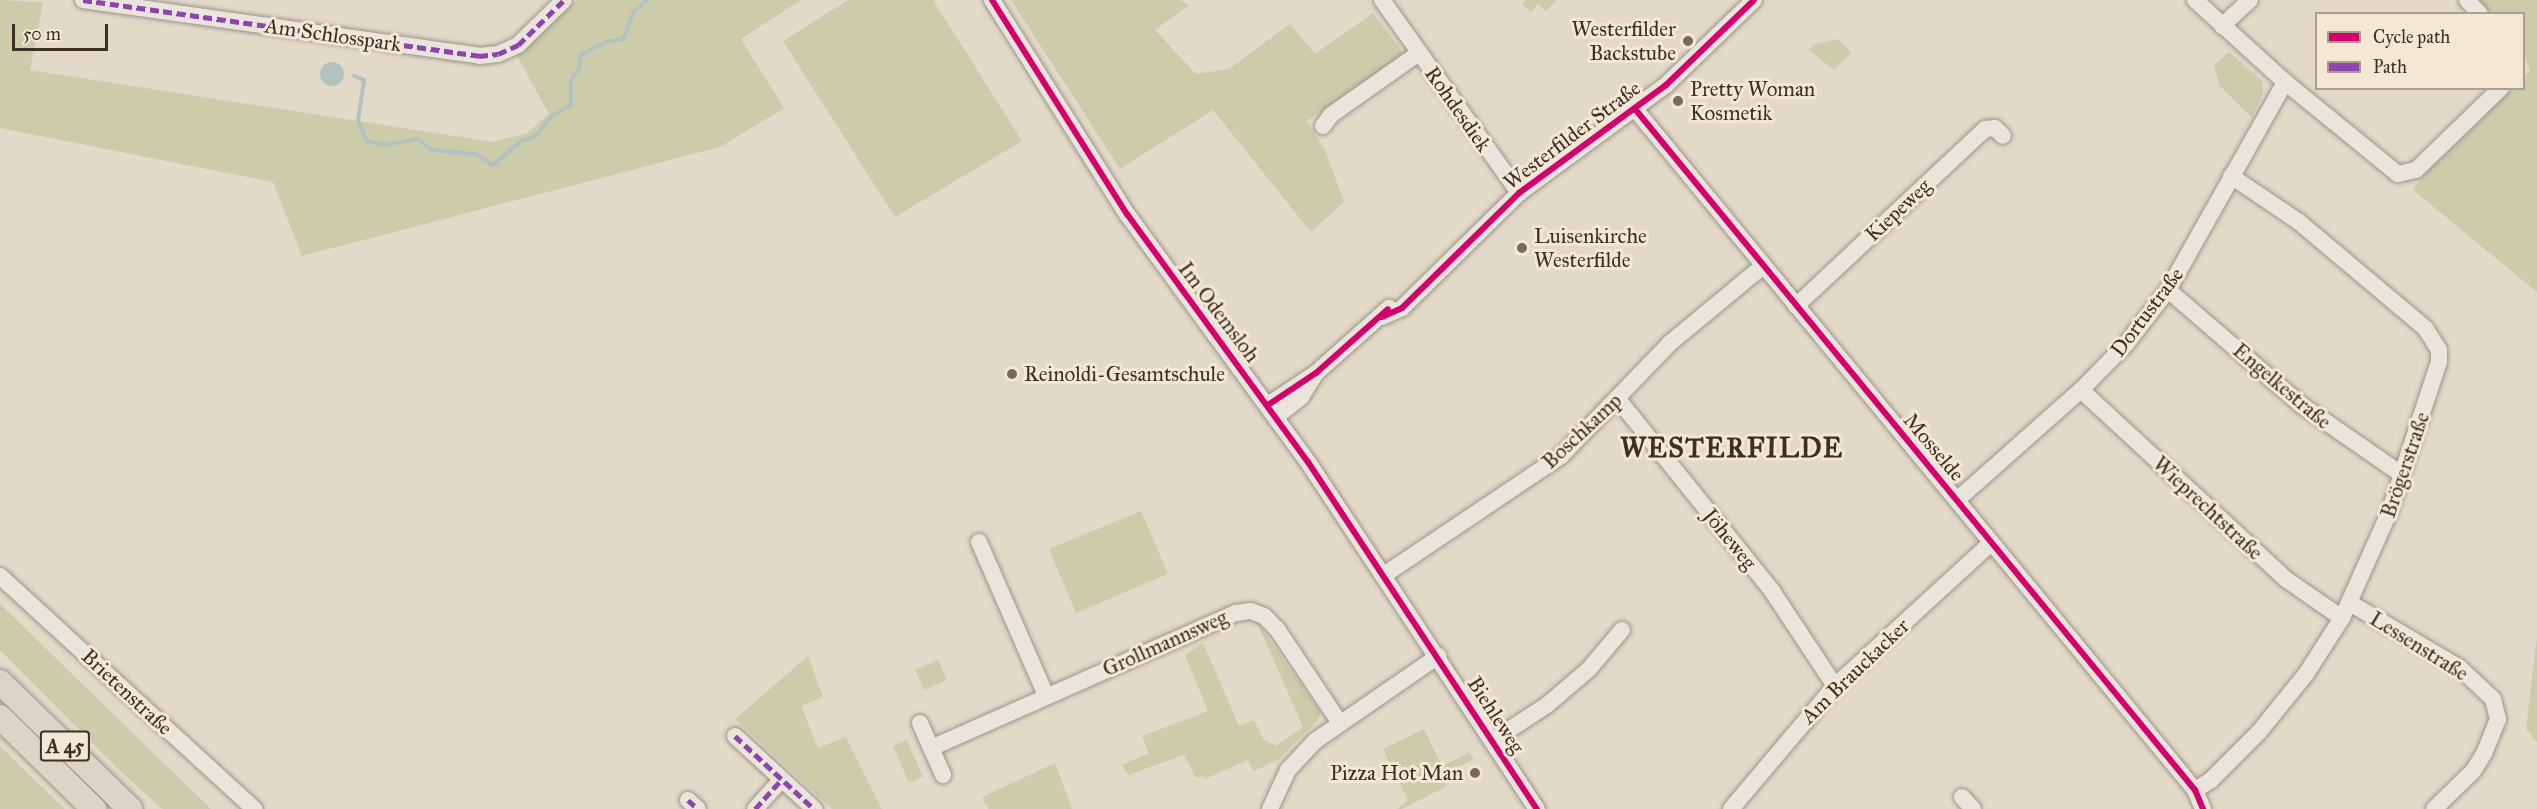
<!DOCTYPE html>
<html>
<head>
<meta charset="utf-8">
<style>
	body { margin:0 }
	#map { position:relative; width:2537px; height:809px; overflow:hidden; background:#e3d9c9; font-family:"IM FELL Great Primer",serif }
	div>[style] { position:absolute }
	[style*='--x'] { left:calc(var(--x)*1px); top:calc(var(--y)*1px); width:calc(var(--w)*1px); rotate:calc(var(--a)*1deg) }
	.green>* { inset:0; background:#cccbaa }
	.water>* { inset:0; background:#b2c3bf }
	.round { border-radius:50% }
	.stream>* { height:4px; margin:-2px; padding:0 2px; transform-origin:2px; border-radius:2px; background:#b2c3bf }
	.roads { filter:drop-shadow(0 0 2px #9c948a) drop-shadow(0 0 2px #9c948a) }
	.minor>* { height:16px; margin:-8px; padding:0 8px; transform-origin:8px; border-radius:8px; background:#e9e4dc }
	.highway>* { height:24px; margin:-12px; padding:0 12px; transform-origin:12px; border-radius:12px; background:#dcd4c7 }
	.quiet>* { height:4.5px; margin-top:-2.25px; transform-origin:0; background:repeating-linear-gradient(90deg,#8e44ad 0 9px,transparent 0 13.5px) }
	.cycleway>* { height:6px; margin:-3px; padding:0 3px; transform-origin:3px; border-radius:3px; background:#d6006c }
	.dots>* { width:16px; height:16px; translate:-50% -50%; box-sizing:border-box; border:3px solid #f4e8d5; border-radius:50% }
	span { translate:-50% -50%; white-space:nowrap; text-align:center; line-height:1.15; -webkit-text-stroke:6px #f4e8d5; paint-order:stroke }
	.shield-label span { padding:2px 4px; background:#f4e8d5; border:2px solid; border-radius:4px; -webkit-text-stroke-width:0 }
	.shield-label { font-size:20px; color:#3e2e28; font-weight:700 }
	.poi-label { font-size:21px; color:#3e2e28 }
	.right { translate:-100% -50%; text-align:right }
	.left { translate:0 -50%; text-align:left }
	.street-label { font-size:21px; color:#3e2e28 }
	.district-label { font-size:27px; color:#3e2e28; font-weight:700; letter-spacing:1.5px }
	.legend { position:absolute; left:2315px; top:12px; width:210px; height:78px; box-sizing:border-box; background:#f4e8d5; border:2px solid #ab9e90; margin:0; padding:8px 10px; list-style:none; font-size:18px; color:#3e2e28 }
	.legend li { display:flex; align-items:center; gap:12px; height:30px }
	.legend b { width:30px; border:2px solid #ab9e90 }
	.scale { position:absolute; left:12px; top:24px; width:96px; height:27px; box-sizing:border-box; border:3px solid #3e2e28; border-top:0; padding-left:8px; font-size:18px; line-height:21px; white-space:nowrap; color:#3e2e28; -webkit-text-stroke:4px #f4e8d5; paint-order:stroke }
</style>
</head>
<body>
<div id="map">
	<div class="green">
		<i style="clip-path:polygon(0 0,43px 2px,30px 70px,493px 142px,527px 133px,549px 114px,517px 56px,577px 0,801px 0,741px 39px,784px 108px,720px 147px,302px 256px,273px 182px,0 128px)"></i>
		<i style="clip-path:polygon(848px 0,933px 0,1022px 141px,895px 217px,783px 41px)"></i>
		<i style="clip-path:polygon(1011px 0,1179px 0,1189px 5px,1155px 30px,1196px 74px,1229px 69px,1290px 24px,1315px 54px,1373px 13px,1405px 55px,1307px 121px,1325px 150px,1344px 202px,1311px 232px,1213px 110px,1120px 169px)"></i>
		<i style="clip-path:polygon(1526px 0,1556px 0,1546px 11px,1538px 4px,1531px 12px,1522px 5px)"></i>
		<i style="clip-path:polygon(2479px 0,2537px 0,2537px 292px,2413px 190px,2425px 174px,2512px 89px,2524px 88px,2524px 77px,2530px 71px,2524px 54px,2524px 14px,2491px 13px)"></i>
		<i style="clip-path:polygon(1838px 39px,1851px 53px,1834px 70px,1809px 50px,1815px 44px)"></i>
		<i style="clip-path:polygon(2229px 52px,2262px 81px,2263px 93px,2252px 118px,2219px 85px,2214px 65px)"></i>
		<i style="clip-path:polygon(1141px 511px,1168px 574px,1076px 613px,1049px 549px)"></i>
		<i style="clip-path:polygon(0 604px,141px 741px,211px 809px,162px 809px,116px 767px,0 650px)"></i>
		<i style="clip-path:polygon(1256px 620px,1321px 713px,1317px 721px,1278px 760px,1254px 771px,1248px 760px,1205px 779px,1203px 776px,1196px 778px,1184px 755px,1128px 775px,1122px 765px,1149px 753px,1142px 736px,1208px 711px,1185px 655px,1203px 643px,1239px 726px,1254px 720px,1263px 739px,1276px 746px,1303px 727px)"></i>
		<i style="clip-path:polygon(2537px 636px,2537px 742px,2526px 729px)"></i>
		<i style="clip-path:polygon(808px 656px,823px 697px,801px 706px,818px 748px,846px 737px,882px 809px,832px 809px,735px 719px)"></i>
		<i style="clip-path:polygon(938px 660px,947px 680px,924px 690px,915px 670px)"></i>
		<i style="clip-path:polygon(1424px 729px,1442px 766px,1469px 753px,1474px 759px,1442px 775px,1447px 786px,1402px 809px,1397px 809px,1408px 800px,1383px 749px)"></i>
		<i style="clip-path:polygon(907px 740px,923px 777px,909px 783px,893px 746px)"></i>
		<i style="clip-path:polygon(0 746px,43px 788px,65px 809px,0 809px)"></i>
		<i style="clip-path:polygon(1055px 763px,1072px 809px,989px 809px,982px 797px)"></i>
	</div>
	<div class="water">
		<i class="round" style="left:320px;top:62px;width:24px;height:24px"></i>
	</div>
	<div class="stream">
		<i style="--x:354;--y:76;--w:11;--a:22"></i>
		<i style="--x:364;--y:80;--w:41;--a:98.3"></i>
		<i style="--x:358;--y:121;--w:22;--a:66"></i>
		<i style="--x:367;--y:141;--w:17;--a:13"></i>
		<i style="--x:384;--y:145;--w:34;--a:-10"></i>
		<i style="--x:417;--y:139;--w:19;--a:36"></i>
		<i style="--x:432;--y:150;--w:43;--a:5.3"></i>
		<i style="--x:475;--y:154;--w:21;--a:31"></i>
		<i style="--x:493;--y:165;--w:38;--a:-40"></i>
		<i style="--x:522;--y:141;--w:15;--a:-20"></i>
		<i style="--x:536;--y:136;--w:24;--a:-52"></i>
		<i style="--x:551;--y:117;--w:23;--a:-31"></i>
		<i style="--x:571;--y:105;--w:26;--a:-90"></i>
		<i style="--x:571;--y:79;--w:13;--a:-51"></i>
		<i style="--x:579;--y:69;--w:14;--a:-82"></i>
		<i style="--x:581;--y:55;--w:28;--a:-27"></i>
		<i style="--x:606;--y:42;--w:17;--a:-10"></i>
		<i style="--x:623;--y:39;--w:31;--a:-68"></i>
		<i style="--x:635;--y:10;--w:16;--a:-40"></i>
	</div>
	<div class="roads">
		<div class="minor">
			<i style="--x:83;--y:0;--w:400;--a:8"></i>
			<i style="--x:479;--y:56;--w:19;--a:-6"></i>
			<i style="--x:498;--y:54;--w:22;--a:-24"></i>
			<i style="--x:518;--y:45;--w:64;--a:-44.4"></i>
			<i style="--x:992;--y:0;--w:253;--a:57.8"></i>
			<i style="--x:1127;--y:214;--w:307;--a:53.9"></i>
			<i style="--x:1308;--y:462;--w:416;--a:56.6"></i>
			<i style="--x:1382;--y:0;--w:237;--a:54.6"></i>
			<i style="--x:2195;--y:0;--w:122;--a:42.3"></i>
			<i style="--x:2285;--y:82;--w:146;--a:39.2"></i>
			<i style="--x:2398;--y:174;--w:18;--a:-13"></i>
			<i style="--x:2416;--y:170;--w:118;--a:-44"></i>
			<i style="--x:2467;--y:0;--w:19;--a:47"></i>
			<i style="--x:2222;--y:26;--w:38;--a:-43"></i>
			<i style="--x:1635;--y:109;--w:882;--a:50.57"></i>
			<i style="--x:2195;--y:790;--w:21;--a:67"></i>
			<i style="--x:1323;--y:126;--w:14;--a:-54"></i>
			<i style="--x:1331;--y:115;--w:108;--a:-35.2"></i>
			<i style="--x:2168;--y:290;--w:174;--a:40.8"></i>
			<i style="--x:2300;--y:404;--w:123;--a:34.7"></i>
			<i style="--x:1796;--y:306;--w:259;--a:-43.1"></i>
			<i style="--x:1985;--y:129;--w:10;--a:-6"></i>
			<i style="--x:1995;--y:128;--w:11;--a:45"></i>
			<i style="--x:1382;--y:317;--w:22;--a:-24"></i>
			<i style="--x:1402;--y:308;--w:164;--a:-44.5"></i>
			<i style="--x:1519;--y:193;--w:182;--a:-36.3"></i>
			<i style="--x:1666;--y:85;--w:122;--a:-44"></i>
			<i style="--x:2081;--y:390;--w:280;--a:42.7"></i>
			<i style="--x:2287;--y:580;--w:67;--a:34.6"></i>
			<i style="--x:1617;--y:398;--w:248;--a:51.2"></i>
			<i style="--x:1772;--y:591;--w:114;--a:56.4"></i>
			<i style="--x:1268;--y:405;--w:58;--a:-33.7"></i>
			<i style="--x:1316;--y:373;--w:98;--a:-41.7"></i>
			<i style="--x:1277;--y:416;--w:31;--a:-38"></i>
			<i style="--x:1301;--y:397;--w:28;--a:-58"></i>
			<i style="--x:1957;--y:500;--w:166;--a:-41.6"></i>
			<i style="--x:2081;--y:390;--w:64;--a:-45.6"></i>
			<i style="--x:2126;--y:344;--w:68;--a:-52.1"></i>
			<i style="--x:2168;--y:290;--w:239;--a:-60.6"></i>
			<i style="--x:979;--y:542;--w:167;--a:66.4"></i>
			<i style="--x:1384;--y:575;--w:213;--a:-33.9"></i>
			<i style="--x:1561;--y:456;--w:157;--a:-46"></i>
			<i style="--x:1670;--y:343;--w:121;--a:-39.6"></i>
			<i style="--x:0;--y:576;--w:345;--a:42.5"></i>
			<i style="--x:2350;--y:603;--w:128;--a:30.6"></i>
			<i style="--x:2460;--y:668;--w:45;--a:43.2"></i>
			<i style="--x:2493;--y:699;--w:21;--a:76"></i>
			<i style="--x:2498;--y:719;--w:35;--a:112"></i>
			<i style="--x:2485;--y:752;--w:22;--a:122"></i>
			<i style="--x:2473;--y:771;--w:54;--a:135.7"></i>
			<i style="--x:920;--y:723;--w:57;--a:66.1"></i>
			<i style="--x:735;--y:736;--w:108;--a:42.7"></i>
			<i style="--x:1492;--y:741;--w:66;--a:-33.2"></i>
			<i style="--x:1547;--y:705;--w:55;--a:-40.6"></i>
			<i style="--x:1589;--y:669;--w:51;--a:-49.8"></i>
			<i style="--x:931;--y:748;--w:334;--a:-23.9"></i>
			<i style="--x:1236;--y:613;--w:15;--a:-8"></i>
			<i style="--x:1251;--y:611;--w:14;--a:21"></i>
			<i style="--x:1264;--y:616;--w:18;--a:45"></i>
			<i style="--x:1277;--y:629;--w:113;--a:56.2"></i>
			<i style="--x:2195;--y:790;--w:19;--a:-32"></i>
			<i style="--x:2211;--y:780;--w:68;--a:-45"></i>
			<i style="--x:2259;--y:732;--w:75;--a:-51"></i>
			<i style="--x:2306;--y:674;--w:67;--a:-57.3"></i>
			<i style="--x:2342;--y:618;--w:115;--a:-65.9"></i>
			<i style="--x:2389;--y:513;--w:159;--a:-71.7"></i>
			<i style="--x:2439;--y:362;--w:12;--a:-90"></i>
			<i style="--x:2439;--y:350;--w:26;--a:-122"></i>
			<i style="--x:2425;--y:328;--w:165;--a:-139.9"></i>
			<i style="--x:2299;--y:222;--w:82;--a:-145.9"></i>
			<i style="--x:1962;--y:797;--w:16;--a:47"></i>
			<i style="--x:688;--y:800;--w:13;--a:42"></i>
			<i style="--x:755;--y:809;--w:39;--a:-48"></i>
			<i style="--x:1270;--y:809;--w:43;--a:-65.2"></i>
			<i style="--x:1288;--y:770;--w:40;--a:-47"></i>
			<i style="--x:1315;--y:741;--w:150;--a:-34.6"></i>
			<i style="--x:1731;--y:809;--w:161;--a:-49.8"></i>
			<i style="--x:1835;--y:686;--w:212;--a:-42.5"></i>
		</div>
		<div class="highway">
			<i style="--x:0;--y:682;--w:182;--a:44.3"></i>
			<i style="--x:0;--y:717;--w:132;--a:44.4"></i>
		</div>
	</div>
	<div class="quiet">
		<i style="--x:83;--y:0;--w:400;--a:8"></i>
		<i style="--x:479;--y:56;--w:19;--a:-6"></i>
		<i style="--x:498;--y:54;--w:22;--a:-24"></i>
		<i style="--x:518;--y:45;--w:64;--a:-44.4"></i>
		<i style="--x:735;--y:736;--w:108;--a:42.7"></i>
		<i style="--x:688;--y:800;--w:13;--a:42"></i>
		<i style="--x:755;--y:809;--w:39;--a:-48"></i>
	</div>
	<div class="cycleway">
		<i style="--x:992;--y:0;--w:253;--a:57.8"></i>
		<i style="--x:1127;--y:214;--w:307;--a:53.9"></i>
		<i style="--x:1308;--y:462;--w:416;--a:56.6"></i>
		<i style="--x:1635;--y:109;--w:882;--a:50.57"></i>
		<i style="--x:2195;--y:790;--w:21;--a:67"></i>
		<i style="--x:1382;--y:317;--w:22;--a:-24"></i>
		<i style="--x:1402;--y:308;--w:164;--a:-44.5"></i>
		<i style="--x:1519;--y:193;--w:182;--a:-36.3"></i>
		<i style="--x:1666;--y:85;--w:122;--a:-44"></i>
		<i style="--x:1268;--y:405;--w:58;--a:-33.7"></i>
		<i style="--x:1316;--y:373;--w:96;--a:-41.6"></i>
	</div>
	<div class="dots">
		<i style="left:1688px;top:41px;background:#786a60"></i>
		<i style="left:1678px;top:101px;background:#786a60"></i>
		<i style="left:1522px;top:248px;background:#786a60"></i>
		<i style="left:1012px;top:374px;background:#786a60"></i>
		<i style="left:1475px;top:773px;background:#786a60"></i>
	</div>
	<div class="shield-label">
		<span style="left:65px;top:746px">A 45</span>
	</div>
	<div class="poi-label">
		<span class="right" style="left:1676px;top:41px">Westerfilder<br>Backstube</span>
		<span class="left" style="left:1690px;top:101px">Pretty Woman<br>Kosmetik</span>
		<span class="left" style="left:1534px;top:248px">Luisenkirche<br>Westerfilde</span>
		<span class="left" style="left:1024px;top:374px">Reinoldi-Gesamtschule</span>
		<span class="right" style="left:1463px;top:773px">Pizza Hot Man</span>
	</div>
	<div class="street-label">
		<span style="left:333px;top:35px;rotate:8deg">Am Schlosspark</span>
		<span style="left:1458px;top:109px;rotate:55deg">Rohdesdiek</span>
		<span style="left:1572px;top:135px;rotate:-37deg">Westerfilder Straße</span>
		<span style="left:1898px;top:210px;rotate:-43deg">Kiepeweg</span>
		<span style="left:1219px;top:312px;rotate:53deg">Im Odemsloh</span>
		<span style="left:2147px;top:312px;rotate:-53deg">Dortustraße</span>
		<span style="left:2282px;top:386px;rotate:40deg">Engelkestraße</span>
		<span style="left:1582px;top:431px;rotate:-43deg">Boschkamp</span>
		<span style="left:1934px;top:447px;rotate:50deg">Mosselde</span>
		<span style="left:2405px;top:465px;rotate:-71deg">Brögerstraße</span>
		<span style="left:2208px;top:508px;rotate:43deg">Wieprechtstraße</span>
		<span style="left:1730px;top:539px;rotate:51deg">Jöheweg</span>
		<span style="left:1165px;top:643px;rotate:-24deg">Grollmannsweg</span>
		<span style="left:2419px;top:646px;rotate:32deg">Lessenstraße</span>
		<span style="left:1855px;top:671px;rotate:-44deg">Am Brauckacker</span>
		<span style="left:127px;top:692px;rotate:43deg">Brietenstraße</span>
		<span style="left:1496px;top:715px;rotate:57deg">Biehleweg</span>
	</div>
	<div class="district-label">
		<span style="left:1732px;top:448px">WESTERFILDE</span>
	</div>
	<ul class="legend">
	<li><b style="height:8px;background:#d6006c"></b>Cycle path</li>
	<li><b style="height:8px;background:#8e44ad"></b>Path</li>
	</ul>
	<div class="scale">50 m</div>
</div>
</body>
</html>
